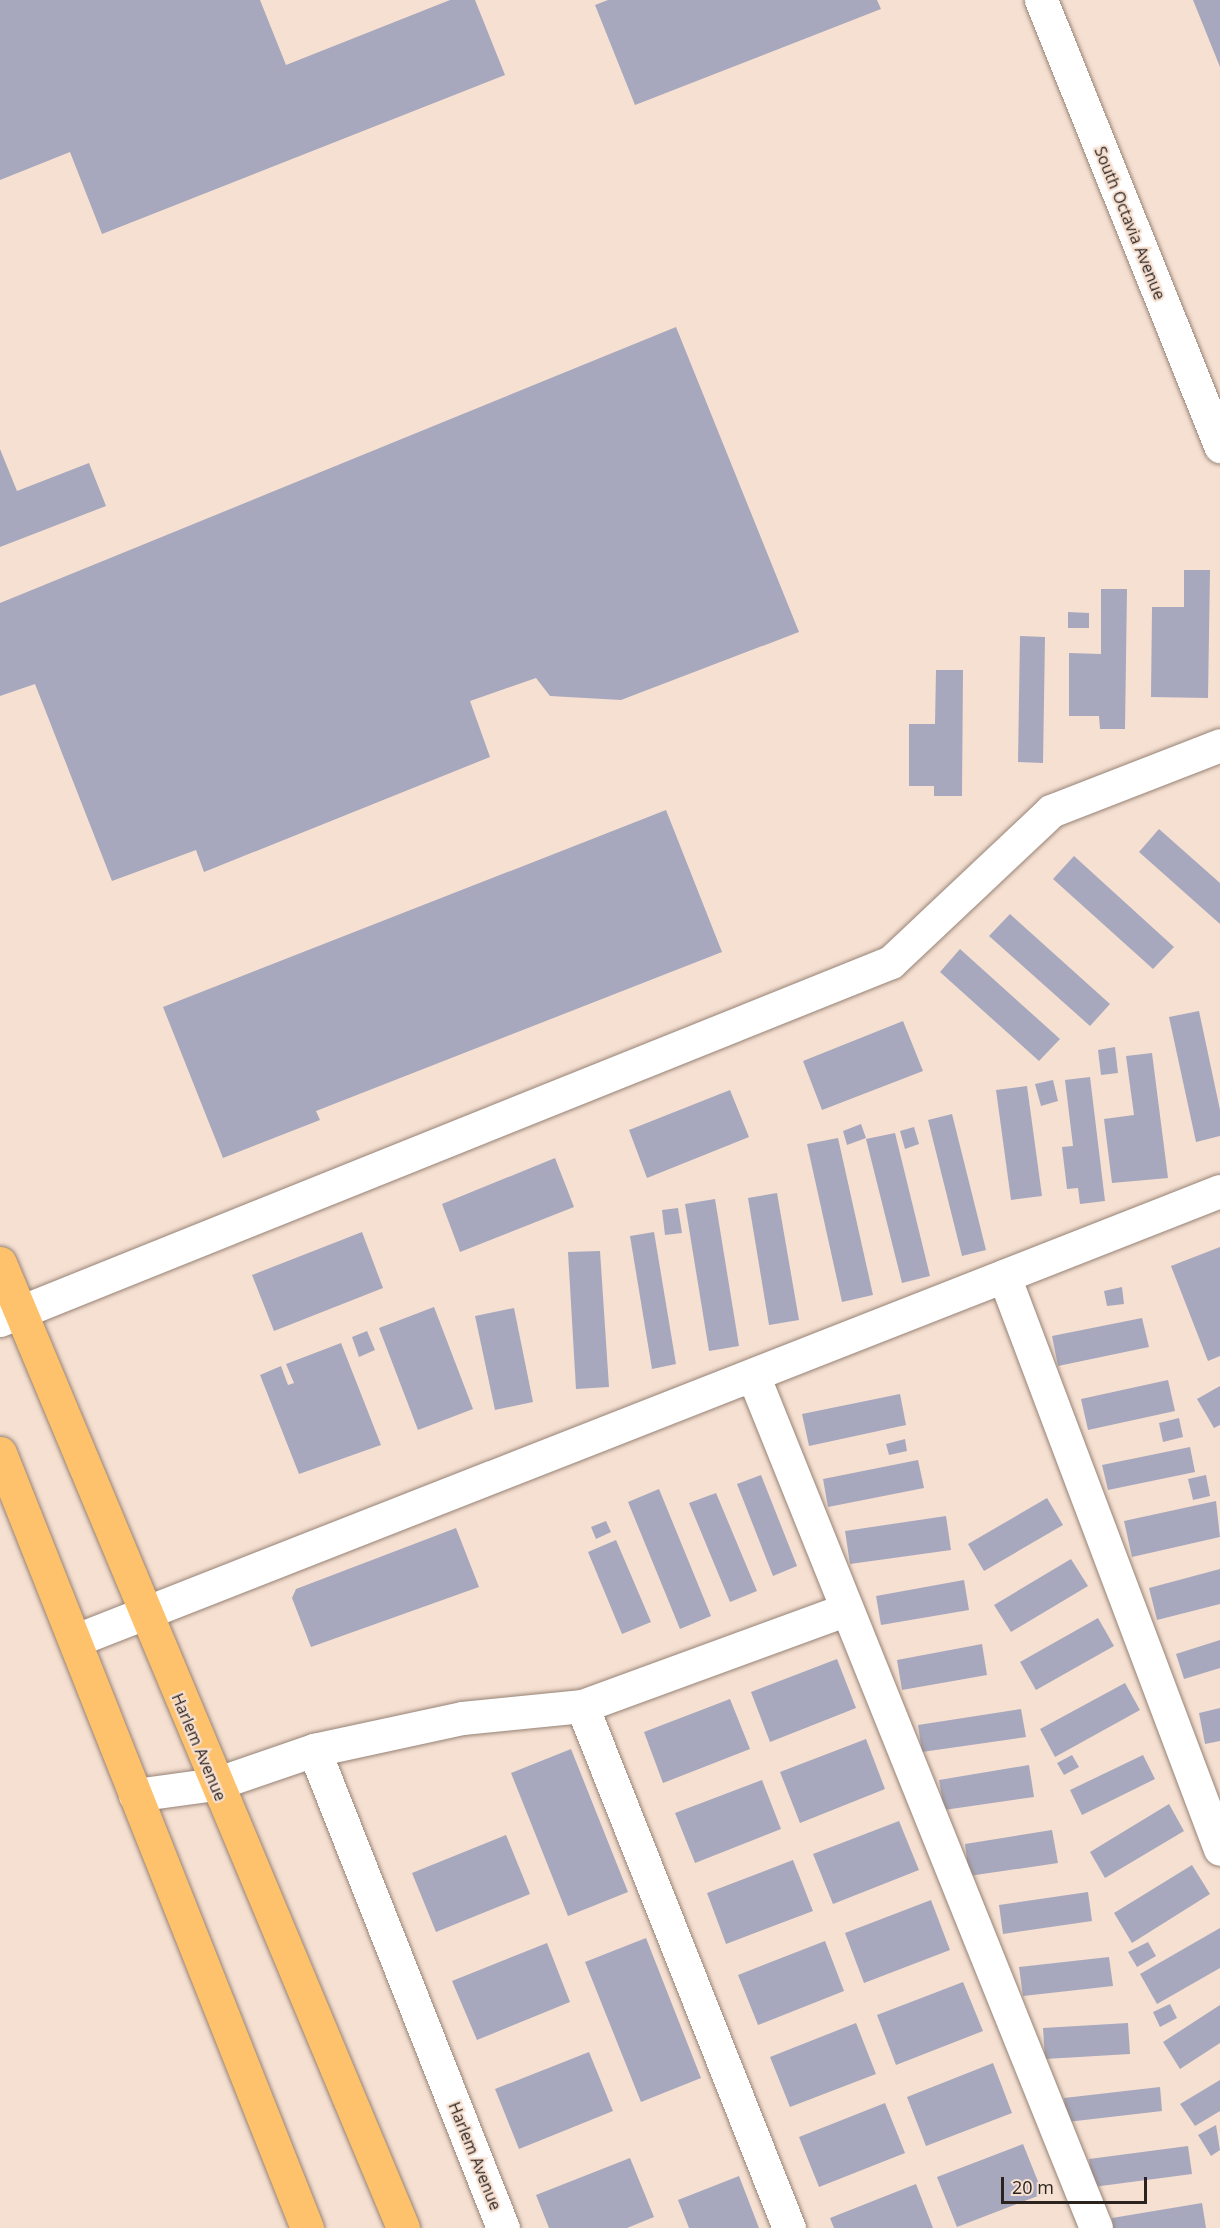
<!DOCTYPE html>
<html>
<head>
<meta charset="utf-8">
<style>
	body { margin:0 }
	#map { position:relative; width:1220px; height:2228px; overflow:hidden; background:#f6e0d2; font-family:"Open Sans",sans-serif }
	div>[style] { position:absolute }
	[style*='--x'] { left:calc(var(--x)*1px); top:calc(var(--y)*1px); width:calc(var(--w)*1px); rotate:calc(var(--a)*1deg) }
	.building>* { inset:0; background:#a7a8bd }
	.roads { filter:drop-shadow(0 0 2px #968376) drop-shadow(0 0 2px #968376) }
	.minor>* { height:33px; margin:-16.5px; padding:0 16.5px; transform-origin:16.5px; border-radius:16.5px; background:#fff }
	.major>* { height:33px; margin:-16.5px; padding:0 16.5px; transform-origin:16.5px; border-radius:16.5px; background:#fec26d }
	span { translate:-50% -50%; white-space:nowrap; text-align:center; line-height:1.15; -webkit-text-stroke:4.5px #f6e0d2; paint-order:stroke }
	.street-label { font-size:16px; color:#2b231e }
	.scale { position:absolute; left:1001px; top:2177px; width:146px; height:27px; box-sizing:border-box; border:3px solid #2b231e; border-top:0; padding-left:8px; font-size:18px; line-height:21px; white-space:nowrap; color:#2b231e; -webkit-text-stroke:4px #f6e0d2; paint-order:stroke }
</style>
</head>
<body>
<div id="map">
	<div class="building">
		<i style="clip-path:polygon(0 0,260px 0,286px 65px,450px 0,475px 0,505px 75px,102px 234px,70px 152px,0 180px)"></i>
		<i style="clip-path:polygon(608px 0,877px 0,881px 9px,635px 105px,595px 5px)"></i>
		<i style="clip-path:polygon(1193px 0,1220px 0,1220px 67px)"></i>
		<i style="clip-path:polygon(676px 327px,799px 632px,621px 700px,550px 696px,536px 678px,470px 701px,490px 757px,204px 872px,196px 850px,112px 881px,35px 684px,0 696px,0 603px)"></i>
		<i style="clip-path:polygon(0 449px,17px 491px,89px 463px,106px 506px,0 547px)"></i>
		<i style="clip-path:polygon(1184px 570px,1210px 570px,1208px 698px,1151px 697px,1152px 607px,1184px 607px)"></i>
		<i style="clip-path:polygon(1101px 589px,1127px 589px,1125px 729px,1100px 729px,1099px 716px,1069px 716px,1069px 653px,1101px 654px)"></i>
		<i style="clip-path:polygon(1068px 612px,1089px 613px,1089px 628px,1068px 628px)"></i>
		<i style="clip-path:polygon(1020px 636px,1045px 637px,1043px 763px,1018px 762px)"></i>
		<i style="clip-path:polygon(936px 670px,963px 670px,962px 796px,934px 796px,934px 786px,909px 786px,909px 724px,935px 724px)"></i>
		<i style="clip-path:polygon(666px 810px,722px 952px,316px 1111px,320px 1120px,223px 1158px,163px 1007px)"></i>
		<i style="clip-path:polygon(1159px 829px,1220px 883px,1220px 924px,1139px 852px)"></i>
		<i style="clip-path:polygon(1074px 856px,1174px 947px,1153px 969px,1053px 879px)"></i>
		<i style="clip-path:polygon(1010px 914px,1110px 1004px,1090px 1026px,989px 936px)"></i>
		<i style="clip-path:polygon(960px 949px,1060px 1039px,1039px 1061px,940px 972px)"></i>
		<i style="clip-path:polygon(1199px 1011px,1220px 1110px,1220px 1136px,1196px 1142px,1169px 1017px)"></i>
		<i style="clip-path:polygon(903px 1021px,923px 1071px,822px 1110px,803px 1061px)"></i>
		<i style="clip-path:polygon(1115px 1047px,1118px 1073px,1101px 1075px,1098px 1050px)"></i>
		<i style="clip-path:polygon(1152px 1053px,1168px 1178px,1112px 1183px,1104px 1119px,1134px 1115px,1126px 1056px)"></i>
		<i style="clip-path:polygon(1090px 1077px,1105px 1201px,1080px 1204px,1078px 1188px,1067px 1189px,1062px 1147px,1073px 1146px,1065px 1080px)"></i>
		<i style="clip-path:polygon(1053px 1080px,1058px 1101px,1041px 1106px,1035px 1084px)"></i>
		<i style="clip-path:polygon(1027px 1086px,1042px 1196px,1011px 1200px,996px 1090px)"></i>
		<i style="clip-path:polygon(730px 1090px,749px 1137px,647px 1178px,629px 1130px)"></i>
		<i style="clip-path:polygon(952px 1114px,986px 1250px,962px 1256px,928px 1120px)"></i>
		<i style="clip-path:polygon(861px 1124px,866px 1138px,847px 1145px,843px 1131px)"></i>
		<i style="clip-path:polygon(914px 1127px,919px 1144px,905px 1149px,900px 1131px)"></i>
		<i style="clip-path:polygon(895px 1133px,930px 1276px,902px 1283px,866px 1139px)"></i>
		<i style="clip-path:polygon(838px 1138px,873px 1295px,842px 1302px,807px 1144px)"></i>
		<i style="clip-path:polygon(555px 1158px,574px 1207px,460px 1252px,442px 1204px)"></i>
		<i style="clip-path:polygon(777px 1193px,799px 1320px,769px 1325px,748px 1198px)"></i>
		<i style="clip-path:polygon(715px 1199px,739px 1346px,709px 1351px,685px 1204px)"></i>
		<i style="clip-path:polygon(678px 1208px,682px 1233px,665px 1235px,662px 1210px)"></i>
		<i style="clip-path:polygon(362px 1232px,383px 1288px,274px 1331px,252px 1275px)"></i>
		<i style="clip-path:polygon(654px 1232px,676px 1364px,652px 1369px,630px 1236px)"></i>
		<i style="clip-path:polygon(1220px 1247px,1220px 1356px,1208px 1361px,1171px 1266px)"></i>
		<i style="clip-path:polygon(600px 1251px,609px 1387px,576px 1389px,568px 1252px)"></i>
		<i style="clip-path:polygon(1122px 1287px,1124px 1304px,1107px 1306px,1104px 1291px)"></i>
		<i style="clip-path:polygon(434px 1307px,473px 1409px,418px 1430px,379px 1328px)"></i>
		<i style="clip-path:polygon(514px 1308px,533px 1402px,495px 1410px,475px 1316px)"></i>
		<i style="clip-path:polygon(1142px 1318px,1149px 1347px,1058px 1366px,1052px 1336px)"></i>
		<i style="clip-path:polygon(367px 1331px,375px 1350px,359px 1357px,352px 1337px)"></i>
		<i style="clip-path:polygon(341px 1343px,381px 1445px,299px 1474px,260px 1375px,281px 1366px,288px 1385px,294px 1383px,286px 1364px)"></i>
		<i style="clip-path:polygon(1168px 1380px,1175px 1411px,1088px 1430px,1081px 1399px)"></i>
		<i style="clip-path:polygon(1220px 1386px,1220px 1425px,1214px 1428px,1197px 1399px)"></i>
		<i style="clip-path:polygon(900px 1394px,906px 1425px,809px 1446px,802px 1414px)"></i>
		<i style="clip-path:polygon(1179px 1418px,1183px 1437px,1163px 1442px,1159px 1423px)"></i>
		<i style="clip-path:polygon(905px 1439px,907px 1451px,889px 1455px,886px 1444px)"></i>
		<i style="clip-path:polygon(1190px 1447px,1195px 1472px,1108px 1490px,1102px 1465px)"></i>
		<i style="clip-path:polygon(918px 1460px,924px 1488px,828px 1507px,823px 1479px)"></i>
		<i style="clip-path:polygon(761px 1475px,797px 1566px,773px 1576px,737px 1484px)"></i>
		<i style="clip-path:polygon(1206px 1475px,1210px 1496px,1193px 1500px,1188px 1479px)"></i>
		<i style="clip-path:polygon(659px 1489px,711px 1616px,680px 1629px,628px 1502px)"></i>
		<i style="clip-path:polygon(716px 1493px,757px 1591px,730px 1602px,689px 1503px)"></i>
		<i style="clip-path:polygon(1047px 1498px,1063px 1525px,984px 1571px,968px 1544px)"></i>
		<i style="clip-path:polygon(1216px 1501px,1220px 1537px,1132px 1557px,1124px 1521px)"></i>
		<i style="clip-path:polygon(946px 1516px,951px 1550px,850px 1564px,845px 1531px)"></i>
		<i style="clip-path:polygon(606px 1521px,611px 1532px,596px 1539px,591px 1527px)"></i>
		<i style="clip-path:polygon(456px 1528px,479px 1587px,311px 1647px,292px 1598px,296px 1589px)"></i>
		<i style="clip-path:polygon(616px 1540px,651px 1622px,622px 1634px,588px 1552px)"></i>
		<i style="clip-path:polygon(1071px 1559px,1088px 1586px,1011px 1632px,994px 1605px)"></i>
		<i style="clip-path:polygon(1220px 1569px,1220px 1604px,1157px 1620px,1149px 1588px)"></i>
		<i style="clip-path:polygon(964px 1580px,969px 1610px,881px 1625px,876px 1596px)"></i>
		<i style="clip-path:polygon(1098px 1618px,1114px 1646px,1036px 1690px,1020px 1662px)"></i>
		<i style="clip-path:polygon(1220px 1640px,1220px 1668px,1184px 1679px,1176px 1654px)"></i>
		<i style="clip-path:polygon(982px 1644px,987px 1675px,902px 1690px,897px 1660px)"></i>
		<i style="clip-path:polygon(837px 1659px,856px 1708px,770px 1742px,751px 1692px)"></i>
		<i style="clip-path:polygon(1125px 1683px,1140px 1710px,1055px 1757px,1040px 1729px)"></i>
		<i style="clip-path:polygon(730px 1699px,750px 1749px,663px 1783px,644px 1732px)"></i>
		<i style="clip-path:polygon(1220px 1708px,1220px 1741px,1205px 1744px,1199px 1713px)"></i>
		<i style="clip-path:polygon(1021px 1709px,1026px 1737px,922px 1752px,918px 1725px)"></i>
		<i style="clip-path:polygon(866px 1739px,885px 1789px,800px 1823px,780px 1772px)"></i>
		<i style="clip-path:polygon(571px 1749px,628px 1892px,568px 1916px,511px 1773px)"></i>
		<i style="clip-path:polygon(1072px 1755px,1079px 1767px,1064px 1775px,1057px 1763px)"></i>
		<i style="clip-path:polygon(1143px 1755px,1155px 1779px,1082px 1815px,1070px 1790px)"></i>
		<i style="clip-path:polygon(1029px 1765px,1034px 1797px,944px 1810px,939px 1780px)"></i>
		<i style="clip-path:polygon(762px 1780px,781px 1829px,695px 1863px,675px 1813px)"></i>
		<i style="clip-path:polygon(1169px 1804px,1184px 1831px,1105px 1878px,1090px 1852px)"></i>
		<i style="clip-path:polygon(899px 1821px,919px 1870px,833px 1904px,813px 1854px)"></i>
		<i style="clip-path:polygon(1052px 1830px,1058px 1863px,969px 1876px,965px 1844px)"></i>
		<i style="clip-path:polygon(506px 1835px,530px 1894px,436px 1932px,412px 1873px)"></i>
		<i style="clip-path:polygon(793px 1860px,813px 1911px,726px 1944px,707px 1893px)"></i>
		<i style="clip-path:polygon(1192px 1865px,1210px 1894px,1132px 1943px,1114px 1913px)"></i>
		<i style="clip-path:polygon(1088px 1892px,1092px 1921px,1003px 1934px,999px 1905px)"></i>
		<i style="clip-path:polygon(931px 1900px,950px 1950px,864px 1983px,845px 1933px)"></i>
		<i style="clip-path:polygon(1220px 1928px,1220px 1968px,1157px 2004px,1140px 1974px)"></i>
		<i style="clip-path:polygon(646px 1938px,701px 2078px,641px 2102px,585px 1962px)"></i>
		<i style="clip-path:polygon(825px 1941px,844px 1991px,758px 2025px,738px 1975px)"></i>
		<i style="clip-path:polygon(1148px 1942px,1156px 1956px,1137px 1967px,1128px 1952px)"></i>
		<i style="clip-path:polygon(547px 1943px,570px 2002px,477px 2040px,452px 1981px)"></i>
		<i style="clip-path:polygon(1109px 1957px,1113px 1986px,1023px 1996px,1019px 1967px)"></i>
		<i style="clip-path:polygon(963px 1982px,983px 2031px,896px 2065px,877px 2015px)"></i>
		<i style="clip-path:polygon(1170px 2004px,1177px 2018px,1160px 2027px,1153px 2012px)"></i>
		<i style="clip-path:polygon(1220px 2005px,1220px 2043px,1180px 2069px,1163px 2042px)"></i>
		<i style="clip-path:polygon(856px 2023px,876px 2074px,790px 2107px,770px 2057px)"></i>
		<i style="clip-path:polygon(1128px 2023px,1130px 2054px,1045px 2059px,1043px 2028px)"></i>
		<i style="clip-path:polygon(589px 2052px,613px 2111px,519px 2149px,495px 2089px)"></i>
		<i style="clip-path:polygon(993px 2063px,1012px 2113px,926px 2146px,907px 2097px)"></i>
		<i style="clip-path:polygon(1220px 2080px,1220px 2111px,1195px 2126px,1180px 2104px)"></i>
		<i style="clip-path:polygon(1160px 2087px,1162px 2111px,1067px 2122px,1064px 2098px)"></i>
		<i style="clip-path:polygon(885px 2103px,905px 2153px,819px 2187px,799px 2137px)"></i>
		<i style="clip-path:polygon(1216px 2125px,1220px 2150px,1211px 2156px,1198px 2135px)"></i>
		<i style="clip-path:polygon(1023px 2144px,1043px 2194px,957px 2227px,937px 2177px)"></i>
		<i style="clip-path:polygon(1188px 2146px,1192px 2174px,1093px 2187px,1089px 2159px)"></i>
		<i style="clip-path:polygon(630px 2158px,654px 2217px,627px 2228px,549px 2228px,536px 2195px)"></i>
		<i style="clip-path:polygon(739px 2176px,759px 2228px,689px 2228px,678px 2200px)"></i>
		<i style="clip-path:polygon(916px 2184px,933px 2228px,834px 2228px,830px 2218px)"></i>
		<i style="clip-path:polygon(1202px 2203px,1206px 2228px,1113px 2228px,1112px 2218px)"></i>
	</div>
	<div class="roads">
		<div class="minor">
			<i style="--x:1041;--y:0;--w:481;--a:68.1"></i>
			<i style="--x:1004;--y:1276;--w:612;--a:69.35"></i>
			<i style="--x:0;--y:1320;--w:960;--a:-21.89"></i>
			<i style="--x:891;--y:962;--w:220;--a:-43.3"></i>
			<i style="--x:1051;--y:811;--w:181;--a:-21.3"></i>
			<i style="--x:753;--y:1375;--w:919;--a:68.09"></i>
			<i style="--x:76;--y:1640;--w:1229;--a:-21.43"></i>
			<i style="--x:582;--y:1706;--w:282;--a:-20.1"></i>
			<i style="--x:314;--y:1750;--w:514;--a:68.43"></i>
			<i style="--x:135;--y:1795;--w:81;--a:-7.8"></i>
			<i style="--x:215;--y:1784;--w:105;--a:-19"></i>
			<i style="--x:314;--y:1750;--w:151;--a:-12.2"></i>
			<i style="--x:462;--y:1718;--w:121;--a:-5.7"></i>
			<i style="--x:582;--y:1706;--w:562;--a:68.37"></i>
		</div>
		<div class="major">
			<i style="--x:0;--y:1263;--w:1046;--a:67.33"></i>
			<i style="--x:0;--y:1453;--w:834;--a:68.39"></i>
		</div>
	</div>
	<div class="street-label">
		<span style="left:1130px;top:223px;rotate:68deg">South Octavia Avenue</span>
		<span style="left:199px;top:1747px;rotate:67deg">Harlem Avenue</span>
		<span style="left:475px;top:2156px;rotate:68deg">Harlem Avenue</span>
	</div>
	<div class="scale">20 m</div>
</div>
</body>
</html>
